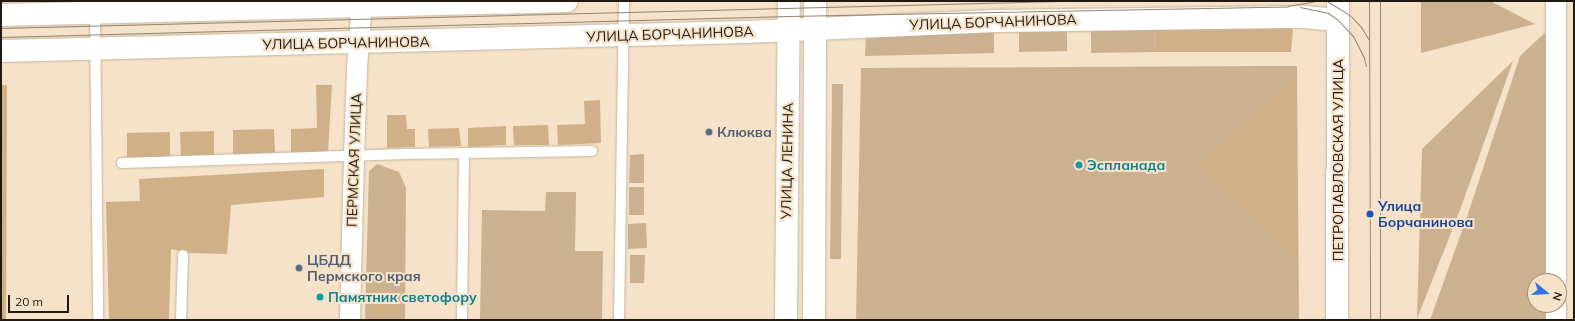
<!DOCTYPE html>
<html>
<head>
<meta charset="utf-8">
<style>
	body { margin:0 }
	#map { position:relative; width:1575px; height:321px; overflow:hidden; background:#f5e2c8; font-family:Mulish,sans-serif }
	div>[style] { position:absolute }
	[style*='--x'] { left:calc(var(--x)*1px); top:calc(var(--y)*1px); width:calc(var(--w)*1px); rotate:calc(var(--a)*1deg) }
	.green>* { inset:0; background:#cbb190 }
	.forest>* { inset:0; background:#d0b086 }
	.roads { filter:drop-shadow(0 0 1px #c7b49c) drop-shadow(0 0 1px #c7b49c) }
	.lane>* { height:10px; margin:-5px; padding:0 5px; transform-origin:5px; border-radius:5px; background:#fff }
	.street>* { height:20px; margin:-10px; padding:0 10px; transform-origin:10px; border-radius:10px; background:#fff }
	.secondary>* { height:22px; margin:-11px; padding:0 11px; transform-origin:11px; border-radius:11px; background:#fff }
	.primary>* { height:22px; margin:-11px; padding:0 11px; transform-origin:11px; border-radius:11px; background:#fff }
	.tram>* { height:1px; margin:-0.5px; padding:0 0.5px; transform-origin:0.5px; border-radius:0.5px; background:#918472 }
	.dots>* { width:11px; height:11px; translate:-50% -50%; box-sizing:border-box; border:2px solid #f5e2c8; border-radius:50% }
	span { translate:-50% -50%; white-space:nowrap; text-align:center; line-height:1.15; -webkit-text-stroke:4px #f5e2c8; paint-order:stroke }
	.street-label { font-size:14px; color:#1f1910 }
	.service-label { font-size:14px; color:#4e5e75; font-weight:700 }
	.left { translate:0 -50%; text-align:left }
	.culture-label { font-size:14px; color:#0d838f; font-weight:700 }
	.transit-label { font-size:14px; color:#164399; font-weight:700 }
	.frame { position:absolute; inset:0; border:2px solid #1f1910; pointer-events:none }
	.north { position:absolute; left:1527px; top:273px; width:40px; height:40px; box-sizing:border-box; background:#f5e2c8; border:1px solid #9f927e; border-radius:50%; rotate:108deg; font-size:11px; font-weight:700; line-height:16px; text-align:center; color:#1f1910 }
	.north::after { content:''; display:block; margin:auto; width:14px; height:18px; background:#3075e2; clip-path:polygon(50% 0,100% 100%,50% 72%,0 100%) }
	.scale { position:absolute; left:8px; top:295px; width:61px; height:18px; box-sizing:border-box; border:2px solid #1f1910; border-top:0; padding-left:5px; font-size:12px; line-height:14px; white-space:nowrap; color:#1f1910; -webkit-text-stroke:3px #f5e2c8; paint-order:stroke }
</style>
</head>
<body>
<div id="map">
	<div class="green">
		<i style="clip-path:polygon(1421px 1px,1490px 1px,1535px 24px,1421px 53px)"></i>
		<i style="clip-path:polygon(1154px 26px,1155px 52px,1091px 53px,1091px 27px)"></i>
		<i style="clip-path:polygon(1019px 29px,1067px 29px,1067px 51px,1019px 52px)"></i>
		<i style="clip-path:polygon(1549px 29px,1549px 281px,1535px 281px,1535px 305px,1549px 305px,1550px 320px,1430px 320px,1468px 214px,1520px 56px)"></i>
		<i style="clip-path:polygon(994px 32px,994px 53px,865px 56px,866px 36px)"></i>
		<i style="clip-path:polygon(1513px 61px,1460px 210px,1417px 319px,1422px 149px)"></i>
		<i style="clip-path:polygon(1297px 66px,1299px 320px,856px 320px,861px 68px)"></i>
		<i style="clip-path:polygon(832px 84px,843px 84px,841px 259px,830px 259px)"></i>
		<i style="clip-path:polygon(644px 154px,644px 183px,629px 183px,630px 155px)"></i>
		<i style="clip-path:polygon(377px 164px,399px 172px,406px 188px,405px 320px,365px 320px,369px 171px)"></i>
		<i style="clip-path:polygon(629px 187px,644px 187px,644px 215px,629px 215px)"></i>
		<i style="clip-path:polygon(546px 192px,576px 192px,575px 251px,603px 251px,602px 320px,480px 320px,482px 210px,545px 211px)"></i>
		<i style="clip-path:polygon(646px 223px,647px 248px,628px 249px,628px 224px)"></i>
		<i style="clip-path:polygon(630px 255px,645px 255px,644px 283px,630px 283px)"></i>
	</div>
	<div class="forest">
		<i style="clip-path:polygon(1284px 25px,1293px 30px,1291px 52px,1155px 52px,1154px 26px)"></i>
		<i style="clip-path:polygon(1296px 76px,1297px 258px,1197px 166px)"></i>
		<i style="clip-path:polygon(1px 85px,7px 85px,6px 320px,1px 320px)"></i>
		<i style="clip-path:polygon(316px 85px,332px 85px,328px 153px,291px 154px,291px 129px,317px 128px)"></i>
		<i style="clip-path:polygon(600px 100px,601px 143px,558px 145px,557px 125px,585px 124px,584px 101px)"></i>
		<i style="clip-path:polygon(387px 115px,406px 115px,407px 129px,415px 129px,415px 147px,387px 148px)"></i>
		<i style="clip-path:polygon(548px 125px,549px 145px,514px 145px,513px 126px)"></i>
		<i style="clip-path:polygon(506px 126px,506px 145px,468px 147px,468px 128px)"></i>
		<i style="clip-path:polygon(459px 128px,461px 146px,429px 147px,428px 129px)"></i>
		<i style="clip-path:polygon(274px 129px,275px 154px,233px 155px,233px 130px)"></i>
		<i style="clip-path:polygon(214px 131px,214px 156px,181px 156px,180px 132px)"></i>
		<i style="clip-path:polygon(170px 132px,170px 157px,127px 158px,127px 133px)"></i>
		<i style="clip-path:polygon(324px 169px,324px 197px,231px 205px,227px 254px,187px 253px,171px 249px,169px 320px,109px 320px,106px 202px,140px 201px,139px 179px)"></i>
		<i style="clip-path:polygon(388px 298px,399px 301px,399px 320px,371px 320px,372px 307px)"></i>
	</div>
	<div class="roads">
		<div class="lane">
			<i style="--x:95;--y:13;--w:307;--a:89.4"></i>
			<i style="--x:122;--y:163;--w:284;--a:-1.8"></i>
			<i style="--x:406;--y:154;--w:186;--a:-0.9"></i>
			<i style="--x:181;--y:320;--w:65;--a:-88.2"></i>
			<i style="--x:462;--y:320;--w:167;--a:-89.3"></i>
			<i style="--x:619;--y:320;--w:319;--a:-89.1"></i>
		</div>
		<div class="street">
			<i style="--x:1556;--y:281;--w:280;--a:-90"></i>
			<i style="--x:1556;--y:305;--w:15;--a:90"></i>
			<i style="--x:350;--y:320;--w:164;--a:-88.6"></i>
			<i style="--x:354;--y:156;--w:88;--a:-88"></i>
			<i style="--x:357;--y:68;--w:67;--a:-85.7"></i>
		</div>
		<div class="secondary">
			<i style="--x:1;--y:15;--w:566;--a:-1.42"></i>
			<i style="--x:1;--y:51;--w:745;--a:-1.46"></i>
			<i style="--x:746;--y:32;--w:256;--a:-2.5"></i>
			<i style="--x:1002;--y:21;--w:302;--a:-0.8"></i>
			<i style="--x:1304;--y:17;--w:34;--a:5"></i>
			<i style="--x:1337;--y:320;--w:319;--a:-89.8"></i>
		</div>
		<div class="primary">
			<i style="--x:786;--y:320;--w:319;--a:-89.5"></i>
			<i style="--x:814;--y:320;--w:319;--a:-89.8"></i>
		</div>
	</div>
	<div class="tram">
		<i style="--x:1327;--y:1;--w:28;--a:32"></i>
		<i style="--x:1351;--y:16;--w:15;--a:48"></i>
		<i style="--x:1361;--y:27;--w:15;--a:58"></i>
		<i style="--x:1369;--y:1;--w:319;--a:89.8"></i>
		<i style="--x:1300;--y:7;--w:29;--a:12"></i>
		<i style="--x:1328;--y:13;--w:12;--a:35"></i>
		<i style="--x:1338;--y:20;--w:22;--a:47"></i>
		<i style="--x:1353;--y:36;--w:25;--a:63"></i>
		<i style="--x:1364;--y:58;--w:8;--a:76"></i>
		<i style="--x:1;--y:28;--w:1060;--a:-1.46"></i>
		<i style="--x:1;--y:37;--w:788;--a:-1.53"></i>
		<i style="--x:789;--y:16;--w:499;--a:-1.1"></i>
		<i style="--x:1288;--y:6;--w:27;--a:-10"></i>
		<i style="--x:1380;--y:320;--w:319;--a:-90"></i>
	</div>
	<div class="dots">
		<i style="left:709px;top:132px;background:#5c6f8a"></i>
		<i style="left:1079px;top:165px;background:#0f9aa8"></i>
		<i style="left:1370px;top:214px;background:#1a4fb4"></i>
		<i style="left:299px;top:268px;background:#5c6f8a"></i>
		<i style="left:320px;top:297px;background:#0f9aa8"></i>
	</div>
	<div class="street-label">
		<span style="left:993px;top:22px;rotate:-2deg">УЛИЦА БОРЧАНИНОВА</span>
		<span style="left:670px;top:34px;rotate:-2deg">УЛИЦА БОРЧАНИНОВА</span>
		<span style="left:346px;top:43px;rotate:-1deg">УЛИЦА БОРЧАНИНОВА</span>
		<span style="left:354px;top:160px;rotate:-88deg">ПЕРМСКАЯ УЛИЦА</span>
		<span style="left:1338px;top:160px;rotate:-90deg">ПЕТРОПАВЛОВСКАЯ УЛИЦА</span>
		<span style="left:787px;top:161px;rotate:-89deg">УЛИЦА ЛЕНИНА</span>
	</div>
	<div class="service-label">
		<span class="left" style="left:717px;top:132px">Клюква</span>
		<span class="left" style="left:307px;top:268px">ЦБДД<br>Пермского края</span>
	</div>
	<div class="culture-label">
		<span class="left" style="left:1087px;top:165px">Эспланада</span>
		<span class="left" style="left:328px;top:297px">Памятник светофору</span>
	</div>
	<div class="transit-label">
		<span class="left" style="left:1378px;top:214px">Улица<br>Борчанинова</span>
	</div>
	<div class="frame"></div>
	<div class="north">N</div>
	<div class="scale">20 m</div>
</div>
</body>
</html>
